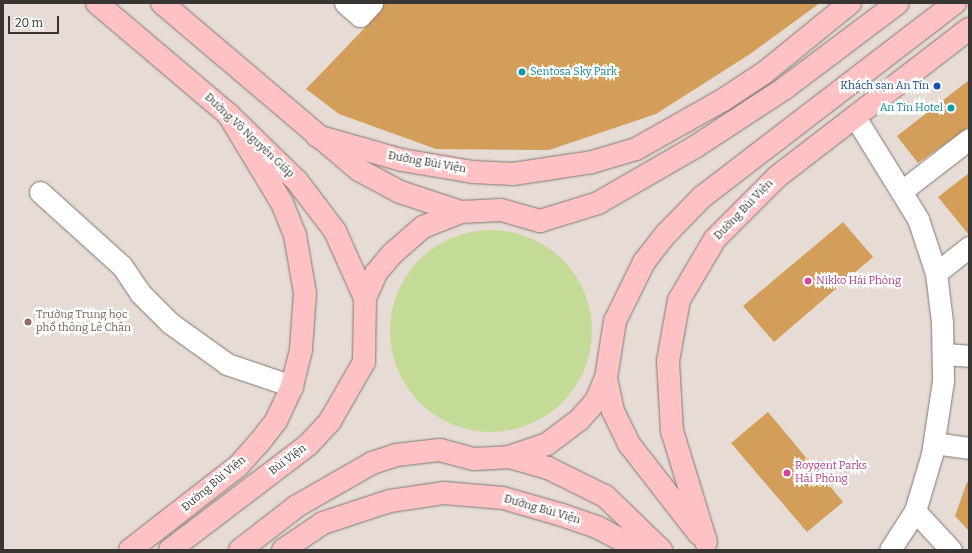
<!DOCTYPE html>
<html>
<head>
<meta charset="utf-8">
<style>
	body { margin:0 }
	#map { position:relative; width:972px; height:553px; overflow:hidden; background:#e6dcd5; font-family:Bitter,serif }
	div>[style] { position:absolute }
	[style*='--x'] { left:calc(var(--x)*1px); top:calc(var(--y)*1px); width:calc(var(--w)*1px); rotate:calc(var(--a)*1deg) }
	.green>* { inset:0; background:#c4db98 }
	.round { border-radius:50% }
	.building>* { inset:0; background:#d29e5a }
	.roads { filter:drop-shadow(0 0 1px #807871) drop-shadow(0 0 1px #807871) }
	.minor>* { height:21px; margin:-10.5px; padding:0 10.5px; transform-origin:10.5px; border-radius:10.5px; background:#fff }
	.major>* { height:22px; margin:-11px; padding:0 11px; transform-origin:11px; border-radius:11px; background:#fec1c4 }
	.dots>* { width:11px; height:11px; translate:-50% -50%; box-sizing:border-box; border:2px solid #fff; border-radius:50% }
	span { translate:-50% -50%; white-space:nowrap; text-align:center; line-height:1.15; -webkit-text-stroke:4px #fff; paint-order:stroke }
	.culture-label { font-size:11px; color:#0d838f }
	.left { translate:0 -50%; text-align:left }
	.right { translate:-100% -50%; text-align:right }
	.transit-label { font-size:11px; color:#164399 }
	.street-label { font-size:11px; color:#393532 }
	.hotel-label { font-size:11px; color:#b23c85 }
	.education-label { font-size:11px; color:#785e54 }
	.frame { position:absolute; inset:0; border:4px solid #393532; pointer-events:none }
	.scale { position:absolute; left:8px; top:16px; width:51px; height:18px; box-sizing:border-box; border:2px solid #393532; border-top:0; padding-left:5px; font-size:12px; line-height:14px; white-space:nowrap; color:#393532; -webkit-text-stroke:3px #fff; paint-order:stroke }
</style>
</head>
<body>
<div id="map">
	<div class="green">
		<i class="round" style="left:390px;top:230px;width:202px;height:202px"></i>
	</div>
	<div class="building">
		<i style="clip-path:polygon(384px 3px,820px 3px,750px 54px,656px 114px,549px 150px,436px 149px,339px 114px,306px 89px,381px 11px)"></i>
		<i style="clip-path:polygon(969px 80px,969px 127px,918px 163px,897px 136px)"></i>
		<i style="clip-path:polygon(969px 173px,969px 235px,938px 197px)"></i>
		<i style="clip-path:polygon(843px 222px,873px 257px,774px 342px,743px 306px)"></i>
		<i style="clip-path:polygon(768px 412px,843px 502px,807px 532px,731px 443px)"></i>
		<i style="clip-path:polygon(967px 482px,969px 483px,969px 531px,955px 516px)"></i>
	</div>
	<div class="roads">
		<div class="minor">
			<i style="--x:345;--y:3;--w:20;--a:41"></i>
			<i style="--x:360;--y:16;--w:18;--a:-47"></i>
			<i style="--x:855;--y:117;--w:120;--a:58.3"></i>
			<i style="--x:918;--y:219;--w:57;--a:71.6"></i>
			<i style="--x:936;--y:273;--w:49;--a:83"></i>
			<i style="--x:942;--y:322;--w:59;--a:89"></i>
			<i style="--x:943;--y:381;--w:74;--a:98.6"></i>
			<i style="--x:932;--y:454;--w:59;--a:106.6"></i>
			<i style="--x:915;--y:511;--w:46;--a:122.7"></i>
			<i style="--x:903;--y:190;--w:83;--a:-37.7"></i>
			<i style="--x:40;--y:192;--w:110;--a:42.1"></i>
			<i style="--x:122;--y:266;--w:32;--a:56"></i>
			<i style="--x:140;--y:293;--w:42;--a:45"></i>
			<i style="--x:170;--y:323;--w:70;--a:35.7"></i>
			<i style="--x:227;--y:364;--w:69;--a:18.7"></i>
			<i style="--x:936;--y:273;--w:42;--a:-38.2"></i>
			<i style="--x:943;--y:354;--w:26;--a:4"></i>
			<i style="--x:934;--y:443;--w:35;--a:8"></i>
			<i style="--x:915;--y:511;--w:53;--a:47.3"></i>
		</div>
		<div class="major">
			<i style="--x:97;--y:3;--w:172;--a:40.3"></i>
			<i style="--x:228;--y:114;--w:96;--a:44.2"></i>
			<i style="--x:297;--y:181;--w:63;--a:52.8"></i>
			<i style="--x:335;--y:231;--w:73;--a:65.9"></i>
			<i style="--x:162;--y:3;--w:258;--a:40.3"></i>
			<i style="--x:359;--y:170;--w:47;--a:28.2"></i>
			<i style="--x:400;--y:192;--w:64;--a:18.2"></i>
			<i style="--x:317;--y:136;--w:88;--a:15.8"></i>
			<i style="--x:402;--y:160;--w:72;--a:9.6"></i>
			<i style="--x:473;--y:172;--w:40;--a:2.9"></i>
			<i style="--x:513;--y:174;--w:80;--a:-8.6"></i>
			<i style="--x:592;--y:162;--w:46;--a:-16.5"></i>
			<i style="--x:636;--y:149;--w:100;--a:-29.4"></i>
			<i style="--x:723;--y:100;--w:49;--a:-33.4"></i>
			<i style="--x:764;--y:73;--w:111;--a:-39.1"></i>
			<i style="--x:606;--y:378;--w:34;--a:78"></i>
			<i style="--x:613;--y:411;--w:37;--a:64"></i>
			<i style="--x:629;--y:444;--w:114;--a:52.1"></i>
			<i style="--x:509;--y:457;--w:41;--a:15.8"></i>
			<i style="--x:548;--y:468;--w:64;--a:26.2"></i>
			<i style="--x:605;--y:496;--w:78;--a:44"></i>
			<i style="--x:706;--y:542;--w:116;--a:-107"></i>
			<i style="--x:672;--y:431;--w:70;--a:-93.3"></i>
			<i style="--x:668;--y:361;--w:62;--a:-79.8"></i>
			<i style="--x:679;--y:300;--w:71;--a:-59.5"></i>
			<i style="--x:715;--y:239;--w:89;--a:-45"></i>
			<i style="--x:778;--y:176;--w:241;--a:-37.6"></i>
			<i style="--x:130;--y:550;--w:137;--a:-37.9"></i>
			<i style="--x:238;--y:466;--w:30;--a:-48"></i>
			<i style="--x:258;--y:444;--w:29;--a:-52"></i>
			<i style="--x:276;--y:421;--w:38;--a:-65"></i>
			<i style="--x:292;--y:386;--w:38;--a:-76"></i>
			<i style="--x:301;--y:349;--w:56;--a:-85.9"></i>
			<i style="--x:305;--y:293;--w:59;--a:-99.8"></i>
			<i style="--x:295;--y:235;--w:35;--a:-112"></i>
			<i style="--x:282;--y:203;--w:104;--a:-121.2"></i>
			<i style="--x:170;--y:550;--w:173;--a:-37.3"></i>
			<i style="--x:308;--y:445;--w:33;--a:-47"></i>
			<i style="--x:330;--y:421;--w:68;--a:-60"></i>
			<i style="--x:364;--y:362;--w:64;--a:-89.1"></i>
			<i style="--x:365;--y:298;--w:27;--a:-66"></i>
			<i style="--x:376;--y:273;--w:25;--a:-50"></i>
			<i style="--x:392;--y:254;--w:41;--a:-41.1"></i>
			<i style="--x:423;--y:227;--w:41;--a:-21.5"></i>
			<i style="--x:461;--y:212;--w:40;--a:-2.9"></i>
			<i style="--x:501;--y:210;--w:41;--a:15.8"></i>
			<i style="--x:540;--y:221;--w:61;--a:-17.2"></i>
			<i style="--x:598;--y:203;--w:112;--a:-30"></i>
			<i style="--x:695;--y:147;--w:108;--a:-33.2"></i>
			<i style="--x:785;--y:88;--w:141;--a:-37"></i>
			<i style="--x:240;--y:550;--w:72;--a:-37.7"></i>
			<i style="--x:297;--y:506;--w:86;--a:-29.8"></i>
			<i style="--x:372;--y:463;--w:25;--a:-18"></i>
			<i style="--x:396;--y:455;--w:44;--a:-6.5"></i>
			<i style="--x:440;--y:450;--w:35;--a:15"></i>
			<i style="--x:474;--y:459;--w:35;--a:-3"></i>
			<i style="--x:509;--y:457;--w:40;--a:-18.9"></i>
			<i style="--x:547;--y:444;--w:40;--a:-37"></i>
			<i style="--x:579;--y:420;--w:25;--a:-48"></i>
			<i style="--x:596;--y:401;--w:25;--a:-67"></i>
			<i style="--x:606;--y:378;--w:58;--a:-81"></i>
			<i style="--x:615;--y:321;--w:66;--a:-63.8"></i>
			<i style="--x:644;--y:262;--w:37;--a:-52"></i>
			<i style="--x:667;--y:233;--w:50;--a:-45.8"></i>
			<i style="--x:702;--y:197;--w:319;--a:-37.5"></i>
			<i style="--x:283;--y:550;--w:48;--a:-34"></i>
			<i style="--x:323;--y:523;--w:71;--a:-18.2"></i>
			<i style="--x:390;--y:501;--w:55;--a:-8.4"></i>
			<i style="--x:444;--y:493;--w:59;--a:4.8"></i>
			<i style="--x:503;--y:498;--w:61;--a:16.1"></i>
			<i style="--x:562;--y:515;--w:37;--a:19"></i>
			<i style="--x:597;--y:527;--w:49;--a:28.1"></i>
		</div>
	</div>
	<div class="dots">
		<i style="left:522px;top:72px;background:#0f9aa8"></i>
		<i style="left:937px;top:86px;background:#1a4fb4"></i>
		<i style="left:951px;top:108px;background:#0f9aa8"></i>
		<i style="left:808px;top:281px;background:#d1479c"></i>
		<i style="left:28px;top:322px;background:#8d6e63"></i>
		<i style="left:787px;top:473px;background:#d1479c"></i>
	</div>
	<div class="culture-label">
		<span class="left" style="left:530px;top:72px">Sentosa Sky Park</span>
		<span class="right" style="left:943px;top:108px">An Tin Hotel</span>
	</div>
	<div class="transit-label">
		<span class="right" style="left:929px;top:86px">Khách sạn An Tín</span>
	</div>
	<div class="street-label">
		<span style="left:249px;top:136px;rotate:43deg">Đường Võ Nguyên Giáp</span>
		<span style="left:427px;top:163px;rotate:10deg">Đường Bùi Viện</span>
		<span style="left:744px;top:210px;rotate:-46deg">Đường Bùi Viện</span>
		<span style="left:288px;top:460px;rotate:-37deg">Bùi Viện</span>
		<span style="left:214px;top:484px;rotate:-40deg">Đường Bùi Viện</span>
		<span style="left:542px;top:510px;rotate:16deg">Đường Bùi Viện</span>
	</div>
	<div class="hotel-label">
		<span class="left" style="left:816px;top:281px">Nikko Hải Phòng</span>
		<span class="left" style="left:795px;top:473px">Roygent Parks<br>Hải Phòng</span>
	</div>
	<div class="education-label">
		<span class="left" style="left:36px;top:322px">Trường Trung học<br>phổ thông Lê Chân</span>
	</div>
	<div class="frame"></div>
	<div class="scale">20 m</div>
</div>
</body>
</html>
